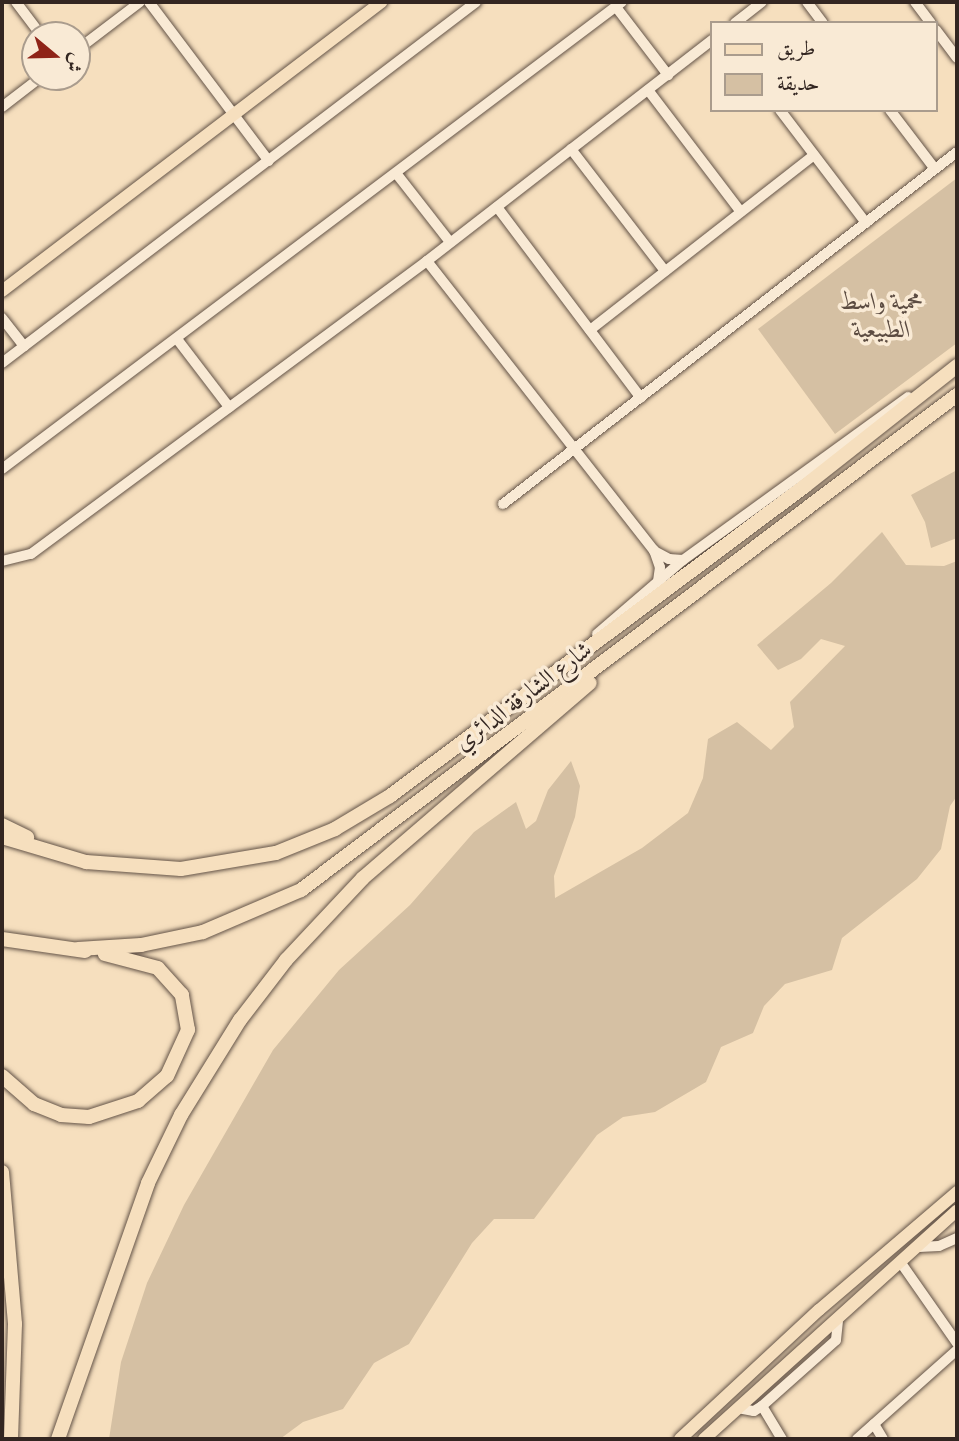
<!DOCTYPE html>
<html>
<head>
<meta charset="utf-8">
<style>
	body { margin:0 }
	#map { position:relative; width:959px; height:1441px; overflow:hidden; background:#f6dfbe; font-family:"IM FELL English",Amiri,serif }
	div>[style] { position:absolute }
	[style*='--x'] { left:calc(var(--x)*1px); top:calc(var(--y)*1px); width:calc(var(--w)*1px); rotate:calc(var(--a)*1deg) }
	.green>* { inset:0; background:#d5c0a3 }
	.roads { filter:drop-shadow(0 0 2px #645448) drop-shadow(0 0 2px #645448) }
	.minor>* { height:10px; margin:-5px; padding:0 5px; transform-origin:5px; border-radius:5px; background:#f9ead5 }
	.major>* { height:12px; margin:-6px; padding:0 6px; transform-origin:6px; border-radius:6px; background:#f6dfbe }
	.highway>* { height:14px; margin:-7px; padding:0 7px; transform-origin:7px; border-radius:7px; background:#f6dfbe }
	span { translate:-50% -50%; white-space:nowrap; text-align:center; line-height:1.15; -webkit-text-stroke:7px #f9ead5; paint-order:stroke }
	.park-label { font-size:24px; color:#5c4c42; font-style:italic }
	.street-label { font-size:24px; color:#332621 }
	.frame { position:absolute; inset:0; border:4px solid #332621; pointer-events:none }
	.legend { position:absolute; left:710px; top:21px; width:228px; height:91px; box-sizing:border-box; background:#f9ead5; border:2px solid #aa9c8d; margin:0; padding:9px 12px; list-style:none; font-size:21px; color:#332621 }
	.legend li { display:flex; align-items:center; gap:14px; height:35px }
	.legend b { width:35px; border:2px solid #aa9c8d }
	.north { position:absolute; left:21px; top:21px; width:70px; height:70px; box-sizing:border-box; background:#f9ead5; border:2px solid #aa9c8d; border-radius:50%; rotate:109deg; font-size:19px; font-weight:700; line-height:28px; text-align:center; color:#332621 }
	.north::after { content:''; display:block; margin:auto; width:24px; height:32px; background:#8f2418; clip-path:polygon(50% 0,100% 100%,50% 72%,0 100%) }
</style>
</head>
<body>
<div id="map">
	<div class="green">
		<i style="clip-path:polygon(957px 178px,957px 343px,835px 434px,758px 329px)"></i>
		<i style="clip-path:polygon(957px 470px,957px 538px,931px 548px,925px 522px,911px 495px)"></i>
		<i style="clip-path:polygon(882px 532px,906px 565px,944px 566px,957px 561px,957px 796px,950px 806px,941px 849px,917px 879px,842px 938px,832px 970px,785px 984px,764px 1006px,753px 1033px,721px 1047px,706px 1082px,655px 1112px,623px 1117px,597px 1135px,534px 1219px,494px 1219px,472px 1243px,409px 1344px,374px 1363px,343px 1409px,303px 1422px,280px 1439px,109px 1439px,121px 1362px,147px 1283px,184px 1205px,273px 1050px,339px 970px,410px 905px,474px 832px,516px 802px,526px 829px,536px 821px,548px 790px,571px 761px,580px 786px,575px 817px,554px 876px,555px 898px,642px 848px,688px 813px,703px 778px,708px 739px,737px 722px,771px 750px,794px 727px,790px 702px,845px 646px,821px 639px,801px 659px,778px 670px,757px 645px,831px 583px)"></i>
	</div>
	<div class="roads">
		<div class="minor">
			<i style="--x:16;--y:2;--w:41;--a:52.9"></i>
			<i style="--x:149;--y:2;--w:199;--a:53"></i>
			<i style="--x:807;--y:2;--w:26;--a:53"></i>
			<i style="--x:915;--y:2;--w:26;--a:53"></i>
			<i style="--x:616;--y:7;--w:86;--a:52.6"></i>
			<i style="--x:735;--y:23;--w:34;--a:-38"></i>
			<i style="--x:936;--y:30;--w:35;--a:53"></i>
			<i style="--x:77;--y:50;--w:79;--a:-37.3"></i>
			<i style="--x:648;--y:90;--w:153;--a:52.7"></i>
			<i style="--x:2;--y:107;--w:49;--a:-37.6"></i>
			<i style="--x:780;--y:110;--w:142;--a:52.7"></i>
			<i style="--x:890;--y:110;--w:74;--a:52.7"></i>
			<i style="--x:571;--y:149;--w:154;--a:52.4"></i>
			<i style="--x:396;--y:173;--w:88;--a:52"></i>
			<i style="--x:497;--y:207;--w:239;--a:53"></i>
			<i style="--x:427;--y:261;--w:367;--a:51.9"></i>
			<i style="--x:654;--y:550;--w:18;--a:71"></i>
			<i style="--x:660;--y:567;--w:14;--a:98"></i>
			<i style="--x:2;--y:318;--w:36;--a:52"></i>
			<i style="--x:590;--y:330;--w:284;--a:-38"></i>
			<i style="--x:177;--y:339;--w:86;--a:52.6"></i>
			<i style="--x:2;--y:363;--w:596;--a:-37.29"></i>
			<i style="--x:2;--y:469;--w:776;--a:-36.99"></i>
			<i style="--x:503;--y:504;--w:574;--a:-37.79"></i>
			<i style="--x:654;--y:551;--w:17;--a:28"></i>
			<i style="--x:669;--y:559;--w:14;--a:4"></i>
			<i style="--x:2;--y:561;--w:30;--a:-14"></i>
			<i style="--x:31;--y:554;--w:493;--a:-36.5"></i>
			<i style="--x:427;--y:261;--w:361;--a:-37.8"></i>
			<i style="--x:597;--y:634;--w:113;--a:-40.7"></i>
			<i style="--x:683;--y:560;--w:278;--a:-35.9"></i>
			<i style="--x:919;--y:1247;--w:20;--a:-3"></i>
			<i style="--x:939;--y:1246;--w:20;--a:-24"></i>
			<i style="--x:901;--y:1263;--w:98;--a:55"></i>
			<i style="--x:762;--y:1406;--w:39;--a:59"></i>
			<i style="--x:738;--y:1408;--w:16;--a:11"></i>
			<i style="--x:754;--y:1411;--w:9;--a:-32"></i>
			<i style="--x:762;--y:1406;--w:99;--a:-41.7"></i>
			<i style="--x:836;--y:1340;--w:18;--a:-84"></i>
			<i style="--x:874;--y:1424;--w:17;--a:59"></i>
			<i style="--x:857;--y:1439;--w:134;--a:-41.7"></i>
		</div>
		<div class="major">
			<i style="--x:2;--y:291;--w:477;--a:-37.3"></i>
			<i style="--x:680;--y:1439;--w:190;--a:-42.9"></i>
			<i style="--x:819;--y:1310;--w:182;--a:-40.5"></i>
			<i style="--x:704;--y:1439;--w:341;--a:-42.1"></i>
		</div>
		<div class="highway">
			<i style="--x:2;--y:825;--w:28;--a:26"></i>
			<i style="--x:2;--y:837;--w:88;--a:16.6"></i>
			<i style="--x:86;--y:862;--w:95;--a:4.2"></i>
			<i style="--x:181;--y:869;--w:96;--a:-9.6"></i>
			<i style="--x:276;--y:853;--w:64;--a:-22.1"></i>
			<i style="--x:335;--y:829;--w:64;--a:-31"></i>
			<i style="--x:390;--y:796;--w:518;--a:-36.76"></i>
			<i style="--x:805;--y:486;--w:194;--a:-38.3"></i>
			<i style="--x:2;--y:939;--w:84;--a:8.2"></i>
			<i style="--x:78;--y:949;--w:63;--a:-3.6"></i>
			<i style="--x:141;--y:945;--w:63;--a:-11.8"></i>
			<i style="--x:203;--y:932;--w:107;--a:-23.2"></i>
			<i style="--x:301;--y:890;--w:822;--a:-37.04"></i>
			<i style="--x:2;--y:1076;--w:43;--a:41.2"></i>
			<i style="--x:34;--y:1104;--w:29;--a:22"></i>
			<i style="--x:61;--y:1115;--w:28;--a:4"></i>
			<i style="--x:89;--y:1117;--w:52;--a:-18.1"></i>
			<i style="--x:138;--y:1101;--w:38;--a:-41"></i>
			<i style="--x:167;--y:1076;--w:51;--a:-65.5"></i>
			<i style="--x:188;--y:1030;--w:36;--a:-100"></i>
			<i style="--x:182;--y:995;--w:36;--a:-132"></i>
			<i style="--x:158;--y:968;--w:55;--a:-165.2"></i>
			<i style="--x:2;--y:1172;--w:153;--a:85.1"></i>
			<i style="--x:15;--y:1324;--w:115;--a:92"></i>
			<i style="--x:58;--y:1439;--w:271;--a:-70.6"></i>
			<i style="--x:148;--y:1183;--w:76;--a:-64.1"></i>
			<i style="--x:181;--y:1115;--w:112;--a:-58.2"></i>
			<i style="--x:240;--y:1020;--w:76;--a:-52.5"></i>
			<i style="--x:286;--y:960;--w:112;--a:-46.8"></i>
			<i style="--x:363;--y:878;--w:299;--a:-40.7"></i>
		</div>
	</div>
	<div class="park-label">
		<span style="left:882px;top:317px">محمية واسط<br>الطبيعية</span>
	</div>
	<div class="street-label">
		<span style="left:524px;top:697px;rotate:-37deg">شارع الشارقة الدائري</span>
	</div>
	<div class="frame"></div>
	<ul class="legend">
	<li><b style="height:9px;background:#f6dfbe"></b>طريق</li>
	<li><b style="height:19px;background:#d5c0a3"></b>حديقة</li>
	</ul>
	<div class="north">ش</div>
</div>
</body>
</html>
